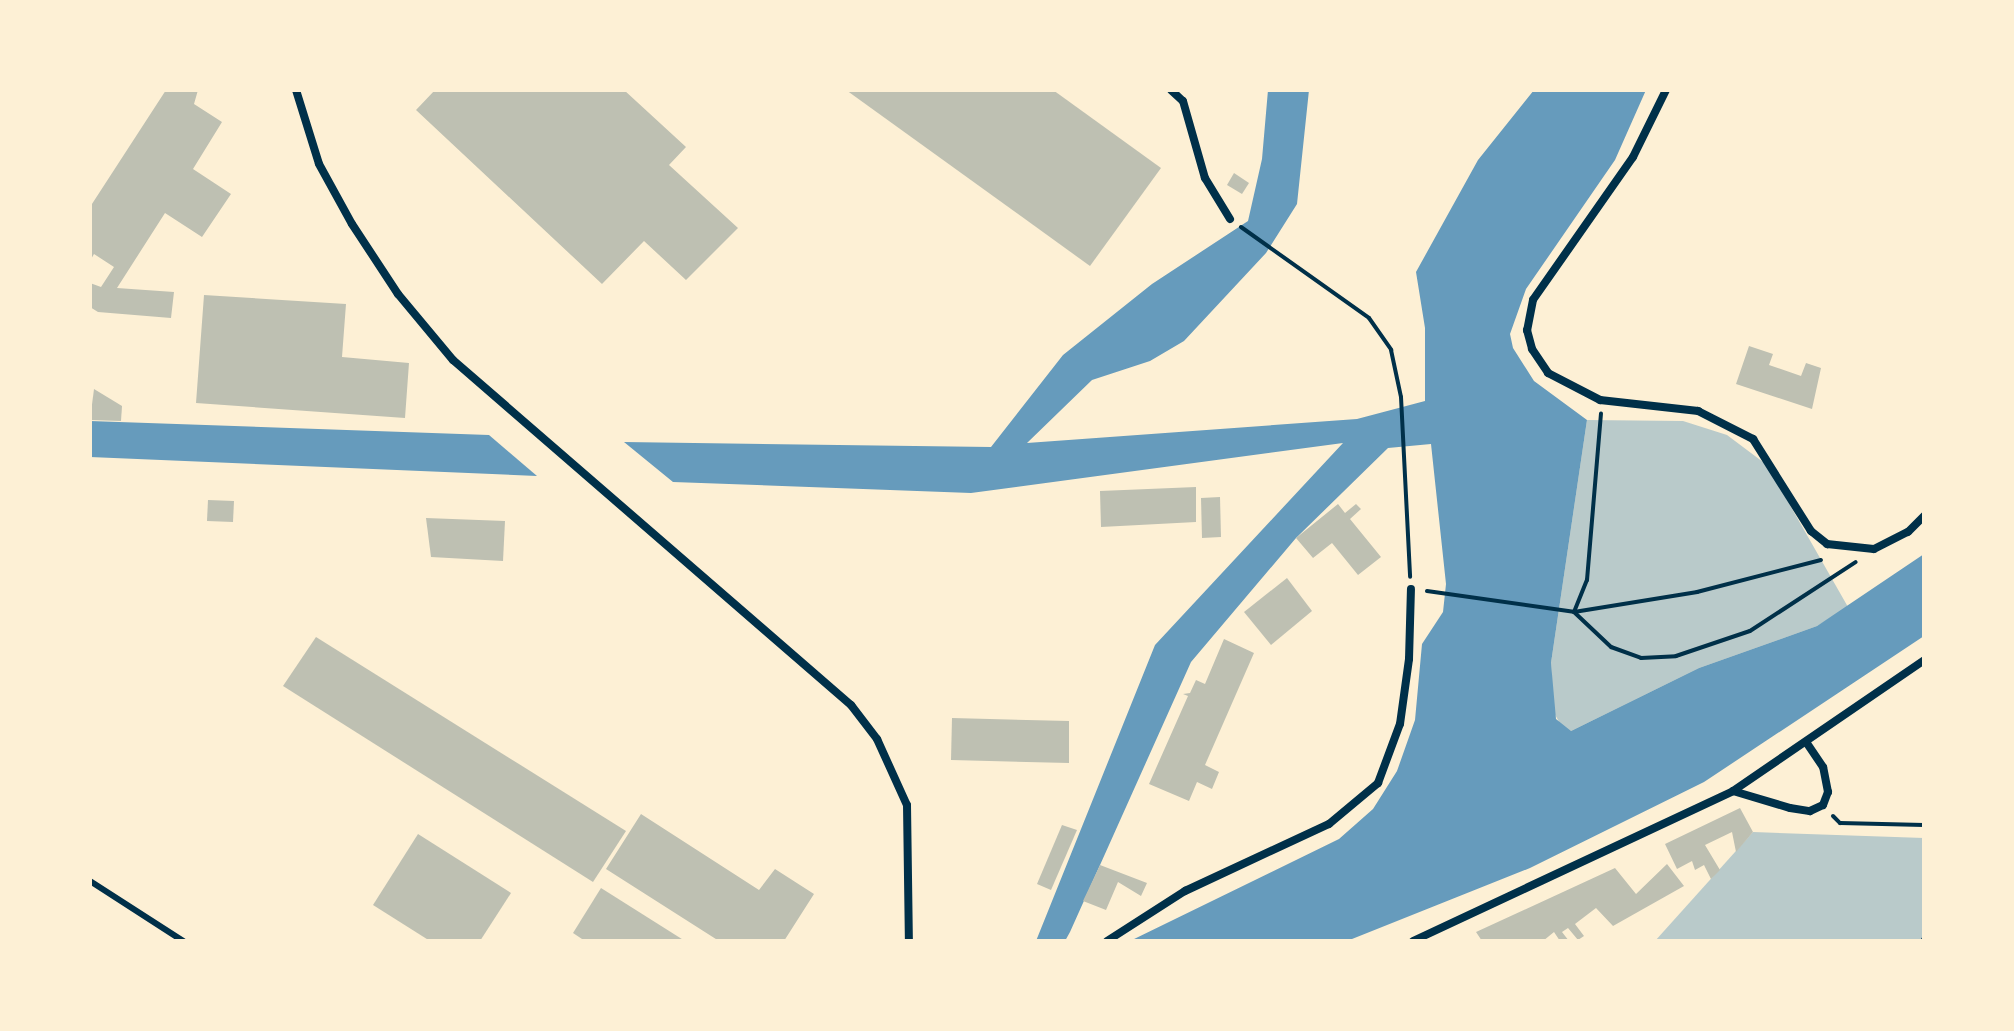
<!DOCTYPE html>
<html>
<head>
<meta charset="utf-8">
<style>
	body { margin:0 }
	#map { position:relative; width:2014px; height:1031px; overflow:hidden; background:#fdf0d5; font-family:"Fira Sans Condensed",sans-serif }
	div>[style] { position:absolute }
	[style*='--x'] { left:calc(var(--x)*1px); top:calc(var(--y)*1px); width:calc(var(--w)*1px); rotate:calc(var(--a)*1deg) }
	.green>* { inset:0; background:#b9caca }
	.water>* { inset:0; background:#669bbc }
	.building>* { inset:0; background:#bec0b2 }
	.path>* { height:4px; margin:-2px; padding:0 2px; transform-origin:2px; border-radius:2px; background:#003049 }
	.service>* { height:6px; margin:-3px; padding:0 3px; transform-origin:3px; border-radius:3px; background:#003049 }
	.minor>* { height:8px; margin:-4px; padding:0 4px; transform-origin:4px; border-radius:4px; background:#003049 }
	span { translate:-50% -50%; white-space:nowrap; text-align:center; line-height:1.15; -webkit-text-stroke:8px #fdf0d5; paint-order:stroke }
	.frame { position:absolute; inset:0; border:92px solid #fdf0d5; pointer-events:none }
</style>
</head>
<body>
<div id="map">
	<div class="green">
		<i style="clip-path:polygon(1587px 420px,1683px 421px,1727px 435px,1767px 465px,1848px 607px,1817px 626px,1699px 668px,1571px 731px,1563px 729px,1553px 711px,1551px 663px)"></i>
		<i style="clip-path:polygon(1753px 832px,1924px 838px,1924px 941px,1655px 941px)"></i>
	</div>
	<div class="water">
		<i style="clip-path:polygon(1268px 90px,1309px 90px,1297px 204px,1266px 253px,1184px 341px,1150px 361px,1092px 380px,1027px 443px,1357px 419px,1425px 401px,1425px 328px,1416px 272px,1478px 160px,1534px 90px,1646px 90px,1615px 160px,1526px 289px,1510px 334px,1513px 348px,1534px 381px,1587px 420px,1551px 663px,1556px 719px,1571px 731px,1699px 668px,1817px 626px,1924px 554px,1924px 636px,1704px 782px,1530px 868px,1347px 941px,1130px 941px,1339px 839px,1373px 809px,1397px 771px,1415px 720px,1422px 644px,1443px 612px,1446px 584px,1431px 444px,1388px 448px,1296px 538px,1191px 662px,1070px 932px,1065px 941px,1036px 941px,1155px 645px,1343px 443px,971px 493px,673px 482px,624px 442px,991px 447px,1063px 355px,1152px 284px,1248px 221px,1262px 159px)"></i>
		<i style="clip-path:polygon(90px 421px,489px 435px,537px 476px,90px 457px)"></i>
	</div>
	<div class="building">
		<i style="clip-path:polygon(166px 90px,198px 90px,194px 104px,222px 122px,193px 169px,231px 194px,202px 237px,165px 213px,117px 288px,174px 292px,171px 318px,98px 312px,90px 307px,90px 283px,101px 287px,114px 267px,94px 254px,90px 261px,90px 207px)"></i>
		<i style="clip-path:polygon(435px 90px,624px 90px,686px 147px,669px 165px,738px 228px,686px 280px,644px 241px,602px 284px,416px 110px)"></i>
		<i style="clip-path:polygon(846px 90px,1053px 90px,1161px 168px,1090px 266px)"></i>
		<i style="clip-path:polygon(1234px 173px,1249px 183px,1242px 194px,1227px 185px)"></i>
		<i style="clip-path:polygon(204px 295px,346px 304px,342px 357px,409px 363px,405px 418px,196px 403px)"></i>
		<i style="clip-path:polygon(1749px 346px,1773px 354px,1769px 365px,1801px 376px,1806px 363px,1821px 368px,1812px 409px,1736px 384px)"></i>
		<i style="clip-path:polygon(94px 389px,122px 406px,121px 421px,90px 420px)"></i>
		<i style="clip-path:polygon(1196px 487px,1196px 522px,1101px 527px,1100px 491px)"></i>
		<i style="clip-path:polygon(1220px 497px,1221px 537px,1202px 538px,1201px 498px)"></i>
		<i style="clip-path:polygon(208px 500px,234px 501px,233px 522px,207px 521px)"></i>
		<i style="clip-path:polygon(1338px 504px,1345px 513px,1356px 504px,1361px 509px,1350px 519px,1381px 557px,1358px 575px,1332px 543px,1313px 558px,1296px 538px)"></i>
		<i style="clip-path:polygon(426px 518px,505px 521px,503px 561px,431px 557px)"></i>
		<i style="clip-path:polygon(1287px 578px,1312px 611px,1271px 645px,1244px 612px)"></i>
		<i style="clip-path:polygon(316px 637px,626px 831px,593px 882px,283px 686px)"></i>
		<i style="clip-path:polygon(1224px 639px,1254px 653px,1205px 765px,1219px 772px,1212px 789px,1197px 782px,1189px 801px,1149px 784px,1188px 696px,1183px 694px,1190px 693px,1196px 680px,1205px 684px)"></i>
		<i style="clip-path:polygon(952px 718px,1069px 721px,1069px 763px,951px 760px)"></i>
		<i style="clip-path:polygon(1740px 808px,1753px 832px,1736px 852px,1732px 832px,1705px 845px,1720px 870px,1711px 879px,1704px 865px,1695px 870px,1692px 861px,1677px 869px,1665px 844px)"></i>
		<i style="clip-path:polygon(641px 814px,759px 890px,775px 869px,814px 894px,784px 941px,719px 941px,606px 869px)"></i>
		<i style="clip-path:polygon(1062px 825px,1077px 830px,1051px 890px,1037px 884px)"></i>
		<i style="clip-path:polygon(418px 834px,511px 893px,480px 941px,430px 941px,373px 905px)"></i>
		<i style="clip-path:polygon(1667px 864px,1684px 886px,1613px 926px,1596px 908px,1575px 924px,1584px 936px,1578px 940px,1568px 928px,1562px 932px,1569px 941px,1560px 941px,1554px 932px,1543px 941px,1482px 941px,1476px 932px,1615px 868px,1636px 894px)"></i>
		<i style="clip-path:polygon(1100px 865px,1147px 883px,1141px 896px,1118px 882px,1106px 910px,1083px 901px)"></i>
		<i style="clip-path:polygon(601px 888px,685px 941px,585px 941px,573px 933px)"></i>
	</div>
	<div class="path">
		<i style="--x:1241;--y:227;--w:157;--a:35.4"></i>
		<i style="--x:1369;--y:318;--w:39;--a:55"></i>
		<i style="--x:1391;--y:350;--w:48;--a:78"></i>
		<i style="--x:1401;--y:397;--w:180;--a:87.1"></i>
		<i style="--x:1427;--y:591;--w:148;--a:8.1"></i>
		<i style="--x:1574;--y:612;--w:51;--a:43.4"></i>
		<i style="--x:1611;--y:647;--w:32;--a:20"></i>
		<i style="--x:1641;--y:658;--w:35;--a:-3"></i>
		<i style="--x:1676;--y:656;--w:78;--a:-18.7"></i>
		<i style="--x:1750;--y:631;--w:126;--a:-33.1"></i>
		<i style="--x:1574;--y:612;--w:125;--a:-9.2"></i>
		<i style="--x:1697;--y:592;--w:128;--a:-14.5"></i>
		<i style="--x:1574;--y:612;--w:35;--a:-68"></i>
		<i style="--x:1587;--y:580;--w:167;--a:-85.2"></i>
		<i style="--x:1833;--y:816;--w:10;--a:45"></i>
		<i style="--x:1840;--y:823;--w:84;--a:1.4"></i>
		<i style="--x:1922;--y:941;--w:4;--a:-56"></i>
	</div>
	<div class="service">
		<i style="--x:90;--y:881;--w:111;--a:32.8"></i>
	</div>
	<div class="minor">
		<i style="--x:296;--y:90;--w:77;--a:72.7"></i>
		<i style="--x:319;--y:164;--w:68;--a:61.2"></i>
		<i style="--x:352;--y:224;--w:84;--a:56.7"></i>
		<i style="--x:398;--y:294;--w:86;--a:50.2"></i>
		<i style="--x:453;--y:360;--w:527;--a:40.92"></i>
		<i style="--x:851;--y:705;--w:43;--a:52.6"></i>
		<i style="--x:877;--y:739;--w:72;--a:65.6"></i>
		<i style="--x:907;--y:805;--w:136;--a:89.2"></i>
		<i style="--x:1171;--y:90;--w:16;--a:43"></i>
		<i style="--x:1183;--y:101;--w:80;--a:74.1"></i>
		<i style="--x:1205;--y:178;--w:48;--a:58.6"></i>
		<i style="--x:1666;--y:90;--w:75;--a:116.2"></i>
		<i style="--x:1633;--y:157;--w:174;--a:125"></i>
		<i style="--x:1533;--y:300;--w:31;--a:101"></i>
		<i style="--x:1527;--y:330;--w:20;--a:75"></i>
		<i style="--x:1532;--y:349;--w:29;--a:56"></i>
		<i style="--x:1548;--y:373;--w:59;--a:27.4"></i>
		<i style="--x:1600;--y:400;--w:99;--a:6.4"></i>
		<i style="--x:1698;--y:411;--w:62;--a:27"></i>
		<i style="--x:1753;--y:439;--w:109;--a:57.8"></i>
		<i style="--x:1811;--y:531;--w:21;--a:39"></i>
		<i style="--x:1827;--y:544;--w:47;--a:6.1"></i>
		<i style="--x:1874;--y:549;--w:38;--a:-27"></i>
		<i style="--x:1908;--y:532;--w:23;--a:-45"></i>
		<i style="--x:1733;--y:791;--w:59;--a:16.6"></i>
		<i style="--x:1790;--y:808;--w:20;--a:9"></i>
		<i style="--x:1810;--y:811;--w:14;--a:-25"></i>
		<i style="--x:1823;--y:805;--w:14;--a:-69"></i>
		<i style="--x:1828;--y:792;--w:25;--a:-101"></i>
		<i style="--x:1823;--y:767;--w:29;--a:-124"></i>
		<i style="--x:1107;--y:941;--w:93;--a:-32.7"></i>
		<i style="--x:1185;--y:891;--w:159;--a:-25"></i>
		<i style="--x:1329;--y:824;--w:64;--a:-39.9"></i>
		<i style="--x:1378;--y:783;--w:63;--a:-69.6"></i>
		<i style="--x:1400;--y:724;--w:66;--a:-82.1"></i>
		<i style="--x:1409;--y:659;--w:70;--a:-88.4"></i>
		<i style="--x:1413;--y:941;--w:353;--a:-25.1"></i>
		<i style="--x:1733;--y:791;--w:232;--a:-34.4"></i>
	</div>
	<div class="frame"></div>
</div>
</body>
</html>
